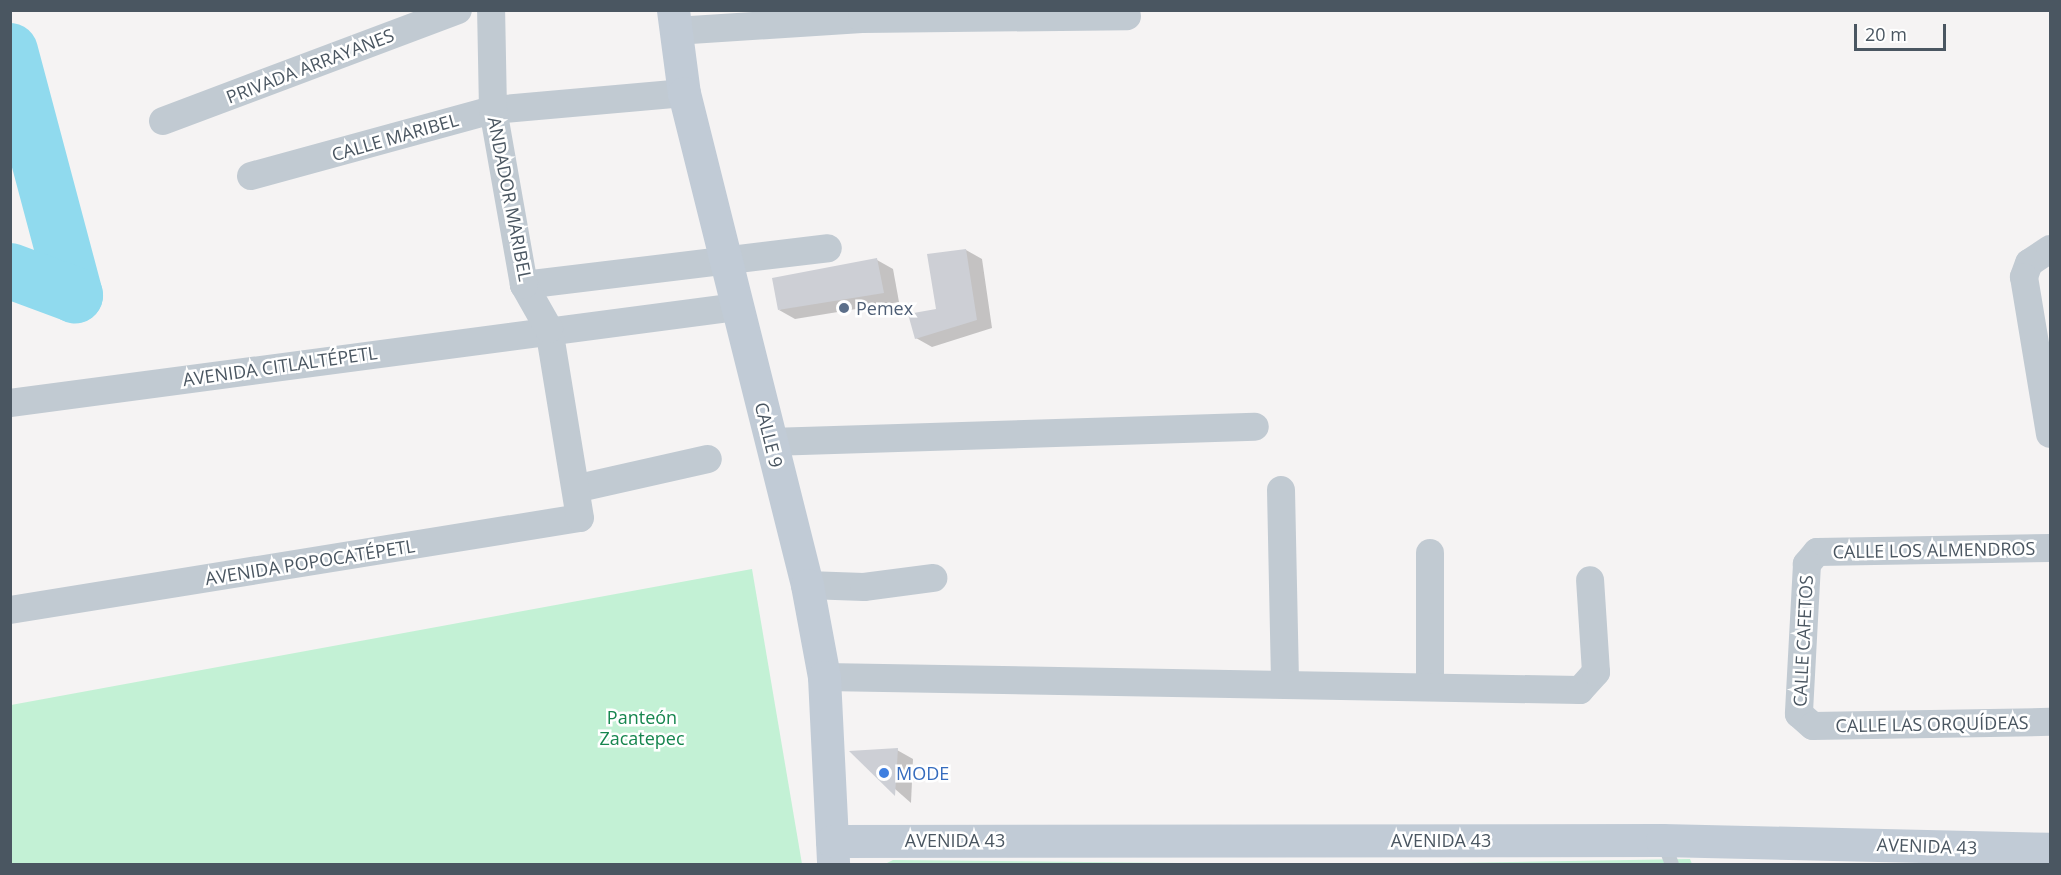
<!DOCTYPE html>
<html>
<head>
<meta charset="utf-8">
<style>
	body { margin:0 }
	#map { position:relative; width:2061px; height:875px; overflow:hidden; background:#f5f3f3; font-family:"Open Sans",sans-serif }
	div>[style] { position:absolute }
	[style*='--x'] { left:calc(var(--x)*1px); top:calc(var(--y)*1px); width:calc(var(--w)*1px); rotate:calc(var(--a)*1deg) }
	.green>* { inset:0; background:#c3f1d5 }
	.shadow>* { inset:0; background:#0003 }
	.river>* { height:56px; margin:-28px; padding:0 28px; transform-origin:28px; border-radius:28px; background:#90daee }
	.building>* { inset:0; background:#cdcfd5 }
	.lane>* { height:14px; margin:-7px; padding:0 7px; transform-origin:7px; border-radius:7px; background:#c1cad2 }
	.street>* { height:28px; margin:-14px; padding:0 14px; transform-origin:14px; border-radius:14px; background:#c1cad2 }
	.secondary>* { height:33px; margin:-16.5px; padding:0 16.5px; transform-origin:16.5px; border-radius:16.5px; background:#c1cbd6 }
	.dots>* { width:16px; height:16px; translate:-50% -50%; box-sizing:border-box; border:3px solid #fff; border-radius:50% }
	span { translate:-50% -50%; white-space:nowrap; text-align:center; line-height:1.15; -webkit-text-stroke:5px #fff; paint-order:stroke }
	.street-label { font-size:18px; color:#4a5661 }
	.service-label { font-size:18px; color:#4e5e75 }
	.left { translate:0 -50%; text-align:left }
	.park-label { font-size:18px; color:#17864f }
	.shop-label { font-size:18px; color:#366cbe }
	.frame { position:absolute; inset:0; border:12px solid #4a5661; pointer-events:none }
	.scale { position:absolute; left:1854px; top:24px; width:92px; height:27px; box-sizing:border-box; border:3px solid #4a5661; border-top:0; padding-left:8px; font-size:18px; line-height:21px; white-space:nowrap; color:#4a5661; -webkit-text-stroke:4px #fff; paint-order:stroke }
</style>
</head>
<body>
<div id="map">
	<div class="green">
		<i style="clip-path:polygon(752px 569px,802px 864px,11px 864px,11px 705px)"></i>
		<i style="clip-path:polygon(1690px 859px,1692px 864px,1393px 864px)"></i>
		<i style="clip-path:polygon(893px 860px,1284px 864px,885px 864px)"></i>
	</div>
	<div class="shadow">
		<i style="clip-path:polygon(966px 250px,982px 259px,992px 328px,932px 347px,916px 338px,937px 310px)"></i>
		<i style="clip-path:polygon(877px 260px,893px 269px,899px 302px,795px 319px,779px 310px)"></i>
		<i style="clip-path:polygon(897px 750px,913px 759px,911px 803px,853px 752px)"></i>
	</div>
	<div class="river">
		<i style="--x:10;--y:51;--w:253;--a:75.1"></i>
		<i style="--x:75;--y:295;--w:69;--a:-159.7"></i>
	</div>
	<div class="building">
		<i style="clip-path:polygon(966px 249px,977px 320px,915px 339px,908px 314px,936px 309px,927px 254px)"></i>
		<i style="clip-path:polygon(877px 258px,884px 293px,778px 310px,772px 278px)"></i>
		<i style="clip-path:polygon(898px 748px,895px 796px,849px 751px)"></i>
	</div>
	<div class="lane">
		<i style="--x:1663;--y:841;--w:25;--a:69"></i>
	</div>
	<div class="street">
		<i style="--x:675;--y:31;--w:187;--a:-3.7"></i>
		<i style="--x:862;--y:19;--w:265;--a:-0.6"></i>
		<i style="--x:163;--y:121;--w:315;--a:-20.6"></i>
		<i style="--x:251;--y:176;--w:251;--a:-15.3"></i>
		<i style="--x:493;--y:110;--w:192;--a:-5.1"></i>
		<i style="--x:2050;--y:249;--w:25;--a:146"></i>
		<i style="--x:2029;--y:263;--w:15;--a:110"></i>
		<i style="--x:2024;--y:277;--w:159;--a:80.6"></i>
		<i style="--x:524;--y:285;--w:306;--a:-6.9"></i>
		<i style="--x:10;--y:403;--w:732;--a:-7.53"></i>
		<i style="--x:770;--y:442;--w:485;--a:-1.8"></i>
		<i style="--x:579;--y:488;--w:132;--a:-12.7"></i>
		<i style="--x:1281;--y:490;--w:193;--a:88.8"></i>
		<i style="--x:2050;--y:548;--w:233;--a:179"></i>
		<i style="--x:1817;--y:552;--w:16;--a:130"></i>
		<i style="--x:1807;--y:564;--w:150;--a:93.1"></i>
		<i style="--x:1799;--y:714;--w:18;--a:41"></i>
		<i style="--x:1813;--y:726;--w:237;--a:-1"></i>
		<i style="--x:1430;--y:553;--w:132;--a:90"></i>
		<i style="--x:807;--y:585;--w:57;--a:2"></i>
		<i style="--x:864;--y:587;--w:70;--a:-7.4"></i>
		<i style="--x:10;--y:610;--w:577;--a:-9.17"></i>
		<i style="--x:580;--y:518;--w:192;--a:-99.3"></i>
		<i style="--x:549;--y:329;--w:51;--a:-119.6"></i>
		<i style="--x:524;--y:285;--w:178;--a:-100"></i>
		<i style="--x:493;--y:110;--w:100;--a:-91.1"></i>
		<i style="--x:824;--y:677;--w:756;--a:0.99"></i>
		<i style="--x:1580;--y:690;--w:24;--a:-48"></i>
		<i style="--x:1596;--y:672;--w:92;--a:-93.7"></i>
	</div>
	<div class="secondary">
		<i style="--x:673;--y:10;--w:84;--a:82.5"></i>
		<i style="--x:684;--y:93;--w:507;--a:75.96"></i>
		<i style="--x:807;--y:585;--w:94;--a:79.5"></i>
		<i style="--x:824;--y:677;--w:187;--a:87.2"></i>
		<i style="--x:832;--y:841;--w:830;--a:-0.07"></i>
		<i style="--x:1662;--y:840;--w:388;--a:1.3"></i>
	</div>
	<div class="dots">
		<i style="left:844px;top:308px;background:#5c6f8a"></i>
		<i style="left:884px;top:773px;background:#3f7fe0"></i>
	</div>
	<div class="street-label">
		<span style="left:310px;top:66px;rotate:-21deg">PRIVADA ARRAYANES</span>
		<span style="left:395px;top:137px;rotate:-16deg">CALLE MARIBEL</span>
		<span style="left:510px;top:199px;rotate:79deg">ANDADOR MARIBEL</span>
		<span style="left:280px;top:366px;rotate:-8deg">AVENIDA CITLALTÉPETL</span>
		<span style="left:769px;top:435px;rotate:76deg">CALLE 9</span>
		<span style="left:1934px;top:550px;rotate:-1deg">CALLE LOS ALMENDROS</span>
		<span style="left:310px;top:562px;rotate:-9deg">AVENIDA POPOCATÉPETL</span>
		<span style="left:1803px;top:641px;rotate:-87deg">CALLE CAFETOS</span>
		<span style="left:1932px;top:724px;rotate:-1deg">CALLE LAS ORQUÍDEAS</span>
		<span style="left:955px;top:840px">AVENIDA 43</span>
		<span style="left:1441px;top:840px">AVENIDA 43</span>
		<span style="left:1927px;top:846px;rotate:2deg">AVENIDA 43</span>
	</div>
	<div class="service-label">
		<span class="left" style="left:856px;top:308px">Pemex</span>
	</div>
	<div class="park-label">
		<span style="left:642px;top:728px">Panteón<br>Zacatepec</span>
	</div>
	<div class="shop-label">
		<span class="left" style="left:896px;top:773px">MODE</span>
	</div>
	<div class="frame"></div>
	<div class="scale">20 m</div>
</div>
</body>
</html>
